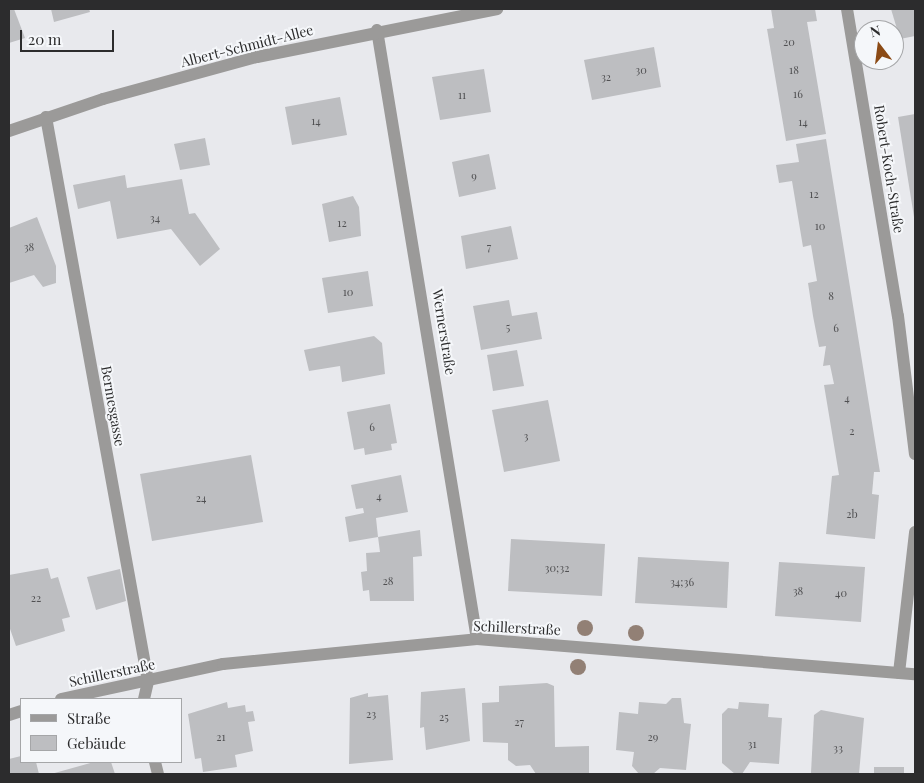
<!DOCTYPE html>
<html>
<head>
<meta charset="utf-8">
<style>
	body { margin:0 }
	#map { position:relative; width:924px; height:783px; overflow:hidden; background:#e8e9ed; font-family:"Playfair Display",serif }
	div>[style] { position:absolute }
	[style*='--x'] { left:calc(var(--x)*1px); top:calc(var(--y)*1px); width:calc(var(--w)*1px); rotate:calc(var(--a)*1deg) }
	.building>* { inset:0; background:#bdbec1 }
	.service>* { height:12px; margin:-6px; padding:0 6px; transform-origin:6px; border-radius:6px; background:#9b9a99 }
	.minor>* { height:12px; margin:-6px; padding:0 6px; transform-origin:6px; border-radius:6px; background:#9b9a99 }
	.trees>* { width:16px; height:16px; margin:-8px; border-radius:50%; background:#928075 }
	span { translate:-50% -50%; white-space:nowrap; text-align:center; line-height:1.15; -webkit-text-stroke:4px #f5f7fa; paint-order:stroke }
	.number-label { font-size:11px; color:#505052 }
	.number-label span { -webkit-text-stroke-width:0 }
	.street-label { font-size:14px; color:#2c2c2d }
	.frame { position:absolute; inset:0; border:10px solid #2c2c2d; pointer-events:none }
	.legend { position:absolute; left:20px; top:698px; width:162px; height:65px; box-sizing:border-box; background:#f5f7fa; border:1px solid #a5a6a8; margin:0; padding:6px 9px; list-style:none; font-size:15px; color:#2c2c2d }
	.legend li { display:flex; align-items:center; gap:10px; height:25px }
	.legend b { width:25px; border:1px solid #a5a6a8 }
	.north { position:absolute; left:854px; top:20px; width:50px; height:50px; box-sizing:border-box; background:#f5f7fa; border:1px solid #a5a6a8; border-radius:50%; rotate:345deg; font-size:14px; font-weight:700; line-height:20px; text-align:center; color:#2c2c2d }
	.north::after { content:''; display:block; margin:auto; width:18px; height:22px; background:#8b4a15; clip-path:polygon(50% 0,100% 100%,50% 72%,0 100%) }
	.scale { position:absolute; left:20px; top:30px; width:94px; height:22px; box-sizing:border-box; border:2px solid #2c2c2d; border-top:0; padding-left:6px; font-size:15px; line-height:18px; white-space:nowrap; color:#2c2c2d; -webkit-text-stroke:4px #f5f7fa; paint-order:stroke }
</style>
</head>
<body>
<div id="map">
	<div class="building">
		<i style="clip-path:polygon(9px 9px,14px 9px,25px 38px,9px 43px)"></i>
		<i style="clip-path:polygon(51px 9px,89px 9px,90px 12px,54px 22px)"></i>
		<i style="clip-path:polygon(771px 9px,815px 9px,817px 21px,807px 22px,826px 134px,786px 141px,767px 29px,774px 28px)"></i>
		<i style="clip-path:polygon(891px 9px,915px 9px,915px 36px,900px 39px)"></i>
		<i style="clip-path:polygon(654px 47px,661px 87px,592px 100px,584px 60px)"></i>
		<i style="clip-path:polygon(484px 69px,491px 112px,440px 120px,432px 77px)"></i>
		<i style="clip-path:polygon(340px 97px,347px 135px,292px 145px,285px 107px)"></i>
		<i style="clip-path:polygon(915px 114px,915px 217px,914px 217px,898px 117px)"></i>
		<i style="clip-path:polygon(205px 138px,210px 165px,180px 170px,174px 144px)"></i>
		<i style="clip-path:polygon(826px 139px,880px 472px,874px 472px,872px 494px,879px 495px,875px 539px,826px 534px,832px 476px,839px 475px,824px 385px,834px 384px,830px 365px,823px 366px,826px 346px,819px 347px,813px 316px,808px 283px,817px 281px,811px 245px,803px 247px,792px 181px,779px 183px,776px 165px,799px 162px,796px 144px)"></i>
		<i style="clip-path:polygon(489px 154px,496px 189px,459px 197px,452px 162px)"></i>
		<i style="clip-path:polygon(125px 175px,127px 188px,182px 179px,189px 214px,195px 213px,220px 249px,200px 266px,171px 229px,117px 239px,110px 201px,78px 209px,73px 185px)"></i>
		<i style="clip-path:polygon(353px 196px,359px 207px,361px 236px,329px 242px,322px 204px)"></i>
		<i style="clip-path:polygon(37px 217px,56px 266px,56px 283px,43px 287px,34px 275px,9px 283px,9px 228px)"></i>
		<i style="clip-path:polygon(511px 226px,518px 259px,466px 269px,461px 236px)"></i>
		<i style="clip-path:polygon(368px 271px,373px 306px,328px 313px,322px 278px)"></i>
		<i style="clip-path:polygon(509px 300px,512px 316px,537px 312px,542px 339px,481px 350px,473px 306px)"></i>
		<i style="clip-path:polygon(374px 336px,382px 343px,385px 374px,342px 382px,340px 366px,309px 371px,304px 350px)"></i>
		<i style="clip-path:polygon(517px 350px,524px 386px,493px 391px,487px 355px)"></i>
		<i style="clip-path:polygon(548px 400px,560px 461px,504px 472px,492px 410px)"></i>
		<i style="clip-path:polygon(390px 404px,397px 443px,391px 444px,392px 450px,365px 455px,364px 448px,354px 450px,347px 412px)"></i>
		<i style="clip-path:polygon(251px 455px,263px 522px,152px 541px,140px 474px)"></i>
		<i style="clip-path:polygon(401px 475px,408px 512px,376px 518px,378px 537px,349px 542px,345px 517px,364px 513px,363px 508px,356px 509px,351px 485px)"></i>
		<i style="clip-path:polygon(420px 530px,422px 556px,413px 557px,414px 601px,370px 601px,369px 590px,363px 591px,361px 572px,367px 571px,366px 553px,380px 552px,378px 537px)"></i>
		<i style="clip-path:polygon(511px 539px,605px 544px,602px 596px,508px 591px)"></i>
		<i style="clip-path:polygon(638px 557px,729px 562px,727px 608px,635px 603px)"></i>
		<i style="clip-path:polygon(779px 562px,865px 567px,861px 622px,775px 616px)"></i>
		<i style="clip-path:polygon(48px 568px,51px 579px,58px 577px,70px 617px,62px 619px,65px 631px,16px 646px,9px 626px,9px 575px)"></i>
		<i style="clip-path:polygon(120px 569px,126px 601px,96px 610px,87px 577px)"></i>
		<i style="clip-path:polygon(547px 683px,554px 686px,555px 747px,589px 746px,589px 774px,536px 774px,530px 765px,516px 766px,508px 760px,508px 743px,483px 742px,482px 703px,499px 702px,499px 686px)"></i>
		<i style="clip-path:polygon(465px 688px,470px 741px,426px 750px,424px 727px,420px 728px,421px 692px)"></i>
		<i style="clip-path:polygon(368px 693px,368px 697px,388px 695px,393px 760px,349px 764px,350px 698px)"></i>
		<i style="clip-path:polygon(672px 698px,681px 698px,684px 723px,691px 724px,686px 770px,660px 768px,653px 774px,639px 774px,632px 766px,634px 752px,616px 750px,619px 712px,638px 714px,639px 702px,666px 704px)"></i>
		<i style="clip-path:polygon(227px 702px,228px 708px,245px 705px,246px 712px,253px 711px,255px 721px,248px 722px,253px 751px,235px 755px,237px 767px,203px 772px,201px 758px,195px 759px,188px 714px)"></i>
		<i style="clip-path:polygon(739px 702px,769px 704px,768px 717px,782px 718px,779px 764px,750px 762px,742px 774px,735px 774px,722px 763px,722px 714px,728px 708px,738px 709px)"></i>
		<i style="clip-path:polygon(821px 710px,864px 718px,859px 774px,811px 773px,814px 715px)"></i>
		<i style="clip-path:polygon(21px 756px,21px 762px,36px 762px,39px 774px,9px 774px,9px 759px)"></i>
		<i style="clip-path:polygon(94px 762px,111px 762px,115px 774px,51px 774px)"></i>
		<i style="clip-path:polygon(874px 767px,904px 767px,904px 774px,874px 774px)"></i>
	</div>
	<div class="service">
		<i style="--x:46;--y:117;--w:573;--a:79.75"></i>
	</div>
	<div class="minor">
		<i style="--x:847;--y:9;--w:311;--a:80.6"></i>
		<i style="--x:898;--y:316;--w:139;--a:83"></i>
		<i style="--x:377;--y:30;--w:617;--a:80.68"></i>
		<i style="--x:9;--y:131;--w:99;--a:-18.8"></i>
		<i style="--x:103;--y:99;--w:160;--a:-15.3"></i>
		<i style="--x:257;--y:57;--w:245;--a:-11.3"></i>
		<i style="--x:899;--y:673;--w:142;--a:-83.5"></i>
		<i style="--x:61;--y:699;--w:166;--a:-12.2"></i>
		<i style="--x:223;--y:664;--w:255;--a:-5.6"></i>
		<i style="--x:477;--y:639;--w:439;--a:4.6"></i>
		<i style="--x:144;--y:699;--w:18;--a:-77"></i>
		<i style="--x:9;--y:715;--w:13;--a:-18"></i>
		<i style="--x:155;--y:762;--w:12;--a:76"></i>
	</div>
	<div class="trees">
		<i style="left:585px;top:628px"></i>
		<i style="left:636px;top:633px"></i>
		<i style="left:578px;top:667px"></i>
	</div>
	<div class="number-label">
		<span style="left:789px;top:42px">20</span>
		<span style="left:641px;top:70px">30</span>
		<span style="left:794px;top:70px">18</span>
		<span style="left:606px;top:77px">32</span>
		<span style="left:798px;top:94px">16</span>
		<span style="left:462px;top:95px">11</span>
		<span style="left:316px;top:121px">14</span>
		<span style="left:803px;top:122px">14</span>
		<span style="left:474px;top:176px">9</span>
		<span style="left:814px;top:194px">12</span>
		<span style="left:155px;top:218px">34</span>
		<span style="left:342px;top:223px">12</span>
		<span style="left:820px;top:226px">10</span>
		<span style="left:29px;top:247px">38</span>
		<span style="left:489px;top:247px">7</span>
		<span style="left:348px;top:292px">10</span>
		<span style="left:831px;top:296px">8</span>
		<span style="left:508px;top:327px">5</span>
		<span style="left:836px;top:328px">6</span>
		<span style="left:847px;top:398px">4</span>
		<span style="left:372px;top:427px">6</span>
		<span style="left:852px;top:431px">2</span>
		<span style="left:526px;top:436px">3</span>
		<span style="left:379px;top:496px">4</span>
		<span style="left:201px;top:498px">24</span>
		<span style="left:852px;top:514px">2b</span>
		<span style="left:557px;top:568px">30;32</span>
		<span style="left:388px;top:581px">28</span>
		<span style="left:682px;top:582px">34;36</span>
		<span style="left:798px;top:591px">38</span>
		<span style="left:841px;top:593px">40</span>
		<span style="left:36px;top:598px">22</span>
		<span style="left:371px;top:714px">23</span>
		<span style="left:444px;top:717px">25</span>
		<span style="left:519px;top:722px">27</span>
		<span style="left:221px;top:737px">21</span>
		<span style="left:653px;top:737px">29</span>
		<span style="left:752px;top:744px">31</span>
		<span style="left:838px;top:748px">33</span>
	</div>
	<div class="street-label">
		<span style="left:247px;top:46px;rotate:-14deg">Albert-Schmidt-Allee</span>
		<span style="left:889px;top:169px;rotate:81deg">Robert-Koch-Straße</span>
		<span style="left:444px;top:332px;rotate:81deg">Wernerstraße</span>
		<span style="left:113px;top:406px;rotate:80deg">Bermesgasse</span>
		<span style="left:517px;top:628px;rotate:3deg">Schillerstraße</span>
		<span style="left:112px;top:673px;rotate:-12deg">Schillerstraße</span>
	</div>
	<div class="frame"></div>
	<ul class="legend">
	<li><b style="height:6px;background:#9b9a99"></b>Straße</li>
	<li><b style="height:14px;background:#bdbec1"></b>Gebäude</li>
	</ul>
	<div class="north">N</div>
	<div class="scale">20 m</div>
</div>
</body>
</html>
